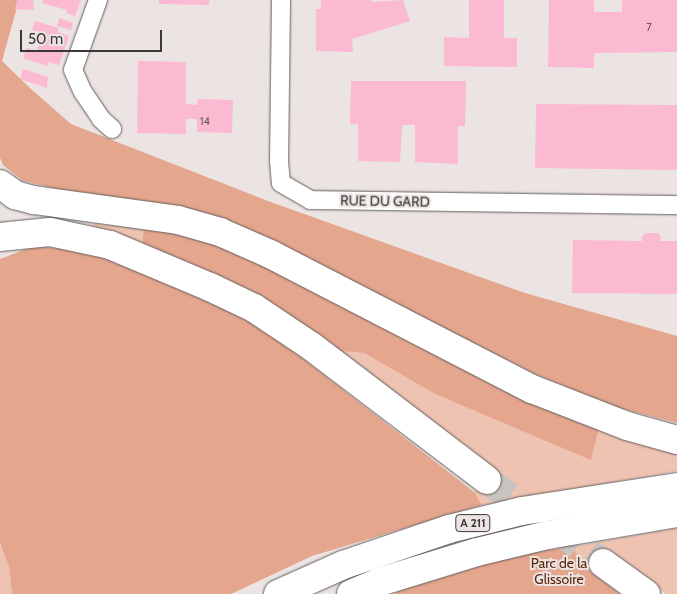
<!DOCTYPE html>
<html>
<head>
<meta charset="utf-8">
<style>
	body { margin:0 }
	#map { position:relative; width:677px; height:594px; overflow:hidden; background:#ebe4e2; font-family:Cabin,sans-serif }
	div>[style] { position:absolute }
	[style*='--x'] { left:calc(var(--x)*1px); top:calc(var(--y)*1px); width:calc(var(--w)*1px); rotate:calc(var(--a)*1deg) }
	.green>* { inset:0; background:#efc3b2 }
	.forest>* { inset:0; background:#e5a68e }
	.building>* { inset:0; background:#fcbad2 }
	.motorway-tunnel>* { height:28px; margin-top:-14px; transform-origin:0; background:repeating-linear-gradient(90deg,#c8c2c0 0 28px,transparent 0 42px) }
	.roads { filter:drop-shadow(0 0 1px #635e5c) drop-shadow(0 0 1px #635e5c) }
	.minor>* { height:18px; margin:-9px; padding:0 9px; transform-origin:9px; border-radius:9px; background:#fff }
	.motorway>* { height:28px; margin:-14px; padding:0 14px; transform-origin:14px; border-radius:14px; background:#fff }
	span { translate:-50% -50%; white-space:nowrap; text-align:center; line-height:1.15; -webkit-text-stroke:4px #ebe4e2; paint-order:stroke }
	.number-label { font-size:11px; color:#6a585e }
	.number-label span { -webkit-text-stroke-width:0 }
	.shield-label span { padding:1px 4px; background:#ebe4e2; border:1px solid; border-radius:4px; -webkit-text-stroke-width:0 }
	.shield-label { font-size:12px; color:#3a3837; font-weight:700 }
	.street-label { font-size:14px; color:#3a3837 }
	.park-label { font-size:14px; color:#5e260d }
	.scale { position:absolute; left:20px; top:30px; width:142px; height:22px; box-sizing:border-box; border:2px solid #3a3837; border-top:0; padding-left:6px; font-size:15px; line-height:18px; white-space:nowrap; color:#3a3837; -webkit-text-stroke:4px #ebe4e2; paint-order:stroke }
</style>
</head>
<body>
<div id="map">
	<div class="green">
		<i style="clip-path:polygon(100px 218px,144px 225px,142px 244px,92px 226px)"></i>
		<i style="clip-path:polygon(340px 351px,364px 353px,435px 394px,591px 459px,599px 428px,677px 451px,677px 471px,482px 505px,474px 492px,497px 471px)"></i>
		<i style="clip-path:polygon(677px 528px,677px 594px,666px 594px,609px 554px,594px 576px,620px 594px,385px 594px,523px 553px,572px 547px)"></i>
		<i style="clip-path:polygon(0 543px,9px 567px,12px 594px,0 594px)"></i>
	</div>
	<div class="forest">
		<i style="clip-path:polygon(0 0,19px 0,2px 61px,31px 89px,71px 124px,268px 201px,525px 293px,677px 336px,677px 423px,619px 408px,537px 375px,258px 236px,23px 181px,3px 165px,0 158px)"></i>
		<i style="clip-path:polygon(144px 225px,199px 235px,599px 428px,591px 460px,435px 394px,364px 353px,340px 351px,300px 323px,142px 244px)"></i>
		<i style="clip-path:polygon(34px 246px,97px 252px,260px 325px,474px 492px,482px 505px,312px 556px,231px 594px,12px 594px,9px 567px,0 543px,0 259px)"></i>
		<i style="clip-path:polygon(572px 547px,584px 566px,620px 594px,397px 594px,398px 589px,523px 553px)"></i>
	</div>
	<div class="building">
		<i style="clip-path:polygon(17px 0,33px 0,34px 10px,15px 9px)"></i>
		<i style="clip-path:polygon(43px 0,81px 0,75px 16px,66px 13px,67px 10px,42px 3px)"></i>
		<i style="clip-path:polygon(159px 0,209px 0,209px 5px,159px 4px)"></i>
		<i style="clip-path:polygon(321px 0,371px 0,372px 2px,403px 0,410px 21px,352px 39px,353px 52px,316px 51px,316px 9px,321px 9px)"></i>
		<i style="clip-path:polygon(469px 0,504px 0,504px 38px,517px 38px,517px 67px,444px 66px,444px 37px,469px 38px)"></i>
		<i style="clip-path:polygon(549px 0,594px 0,594px 12px,622px 12px,622px 0,677px 0,677px 52px,594px 53px,594px 68px,548px 67px)"></i>
		<i style="clip-path:polygon(59px 18px,73px 23px,71px 30px,57px 26px)"></i>
		<i style="clip-path:polygon(35px 21px,59px 28px,58px 32px,69px 36px,59px 65px,48px 62px,47px 66px,23px 58px,27px 48px,37px 51px,42px 33px,32px 30px)"></i>
		<i style="clip-path:polygon(138px 61px,186px 62px,186px 104px,197px 105px,198px 99px,233px 100px,232px 133px,197px 132px,197px 119px,186px 119px,186px 134px,137px 133px)"></i>
		<i style="clip-path:polygon(23px 69px,48px 77px,47px 88px,20px 79px)"></i>
		<i style="clip-path:polygon(351px 81px,466px 81px,465px 126px,458px 126px,458px 164px,415px 162px,415px 125px,402px 125px,400px 162px,358px 161px,358px 124px,350px 124px)"></i>
		<i style="clip-path:polygon(536px 104px,677px 105px,677px 170px,535px 168px)"></i>
		<i style="clip-path:polygon(646px 233px,657px 233px,661px 236px,660px 241px,677px 241px,677px 294px,572px 293px,573px 240px,642px 241px,642px 236px)"></i>
	</div>
	<div class="motorway-tunnel">
		<i style="--x:487;--y:480;--w:143;--a:35.6"></i>
	</div>
	<div class="roads">
		<div class="minor">
			<i style="--x:98;--y:0;--w:74;--a:109.7"></i>
			<i style="--x:73;--y:70;--w:24;--a:66"></i>
			<i style="--x:83;--y:92;--w:32;--a:56"></i>
			<i style="--x:101;--y:119;--w:15;--a:42"></i>
			<i style="--x:281;--y:0;--w:161;--a:90.7"></i>
			<i style="--x:279;--y:161;--w:22;--a:85"></i>
			<i style="--x:281;--y:183;--w:34;--a:30"></i>
			<i style="--x:310;--y:200;--w:367;--a:0.8"></i>
		</div>
		<div class="motorway">
			<i style="--x:0;--y:184;--w:19;--a:36"></i>
			<i style="--x:15;--y:195;--w:20;--a:15"></i>
			<i style="--x:34;--y:200;--w:145;--a:7.9"></i>
			<i style="--x:178;--y:220;--w:44;--a:15.9"></i>
			<i style="--x:220;--y:232;--w:55;--a:23.7"></i>
			<i style="--x:270;--y:254;--w:295;--a:27.3"></i>
			<i style="--x:532;--y:389;--w:102;--a:21.3"></i>
			<i style="--x:627;--y:426;--w:52;--a:15.6"></i>
			<i style="--x:0;--y:237;--w:50;--a:-5.7"></i>
			<i style="--x:50;--y:232;--w:61;--a:12.2"></i>
			<i style="--x:110;--y:245;--w:108;--a:22.8"></i>
			<i style="--x:210;--y:287;--w:49;--a:25.5"></i>
			<i style="--x:254;--y:308;--w:69;--a:33.7"></i>
			<i style="--x:311;--y:346;--w:221;--a:37.3"></i>
			<i style="--x:603;--y:563;--w:53;--a:35.8"></i>
			<i style="--x:278;--y:594;--w:71;--a:-24"></i>
			<i style="--x:343;--y:565;--w:112;--a:-18.8"></i>
			<i style="--x:449;--y:529;--w:75;--a:-13.9"></i>
			<i style="--x:522;--y:511;--w:157;--a:-8.8"></i>
			<i style="--x:351;--y:594;--w:30;--a:-23"></i>
			<i style="--x:379;--y:582;--w:102;--a:-17"></i>
			<i style="--x:477;--y:552;--w:73;--a:-13.5"></i>
			<i style="--x:548;--y:535;--w:131;--a:-9.7"></i>
		</div>
	</div>
	<div class="number-label">
		<span style="left:649px;top:27px">7</span>
		<span style="left:205px;top:121px">14</span>
	</div>
	<div class="shield-label">
		<span style="left:473px;top:523px">A 211</span>
	</div>
	<div class="street-label">
		<span style="left:385px;top:201px;rotate:1deg">RUE DU GARD</span>
	</div>
	<div class="park-label">
		<span style="left:559px;top:571px">Parc de la<br>Glissoire</span>
	</div>
	<div class="scale">50 m</div>
</div>
</body>
</html>
